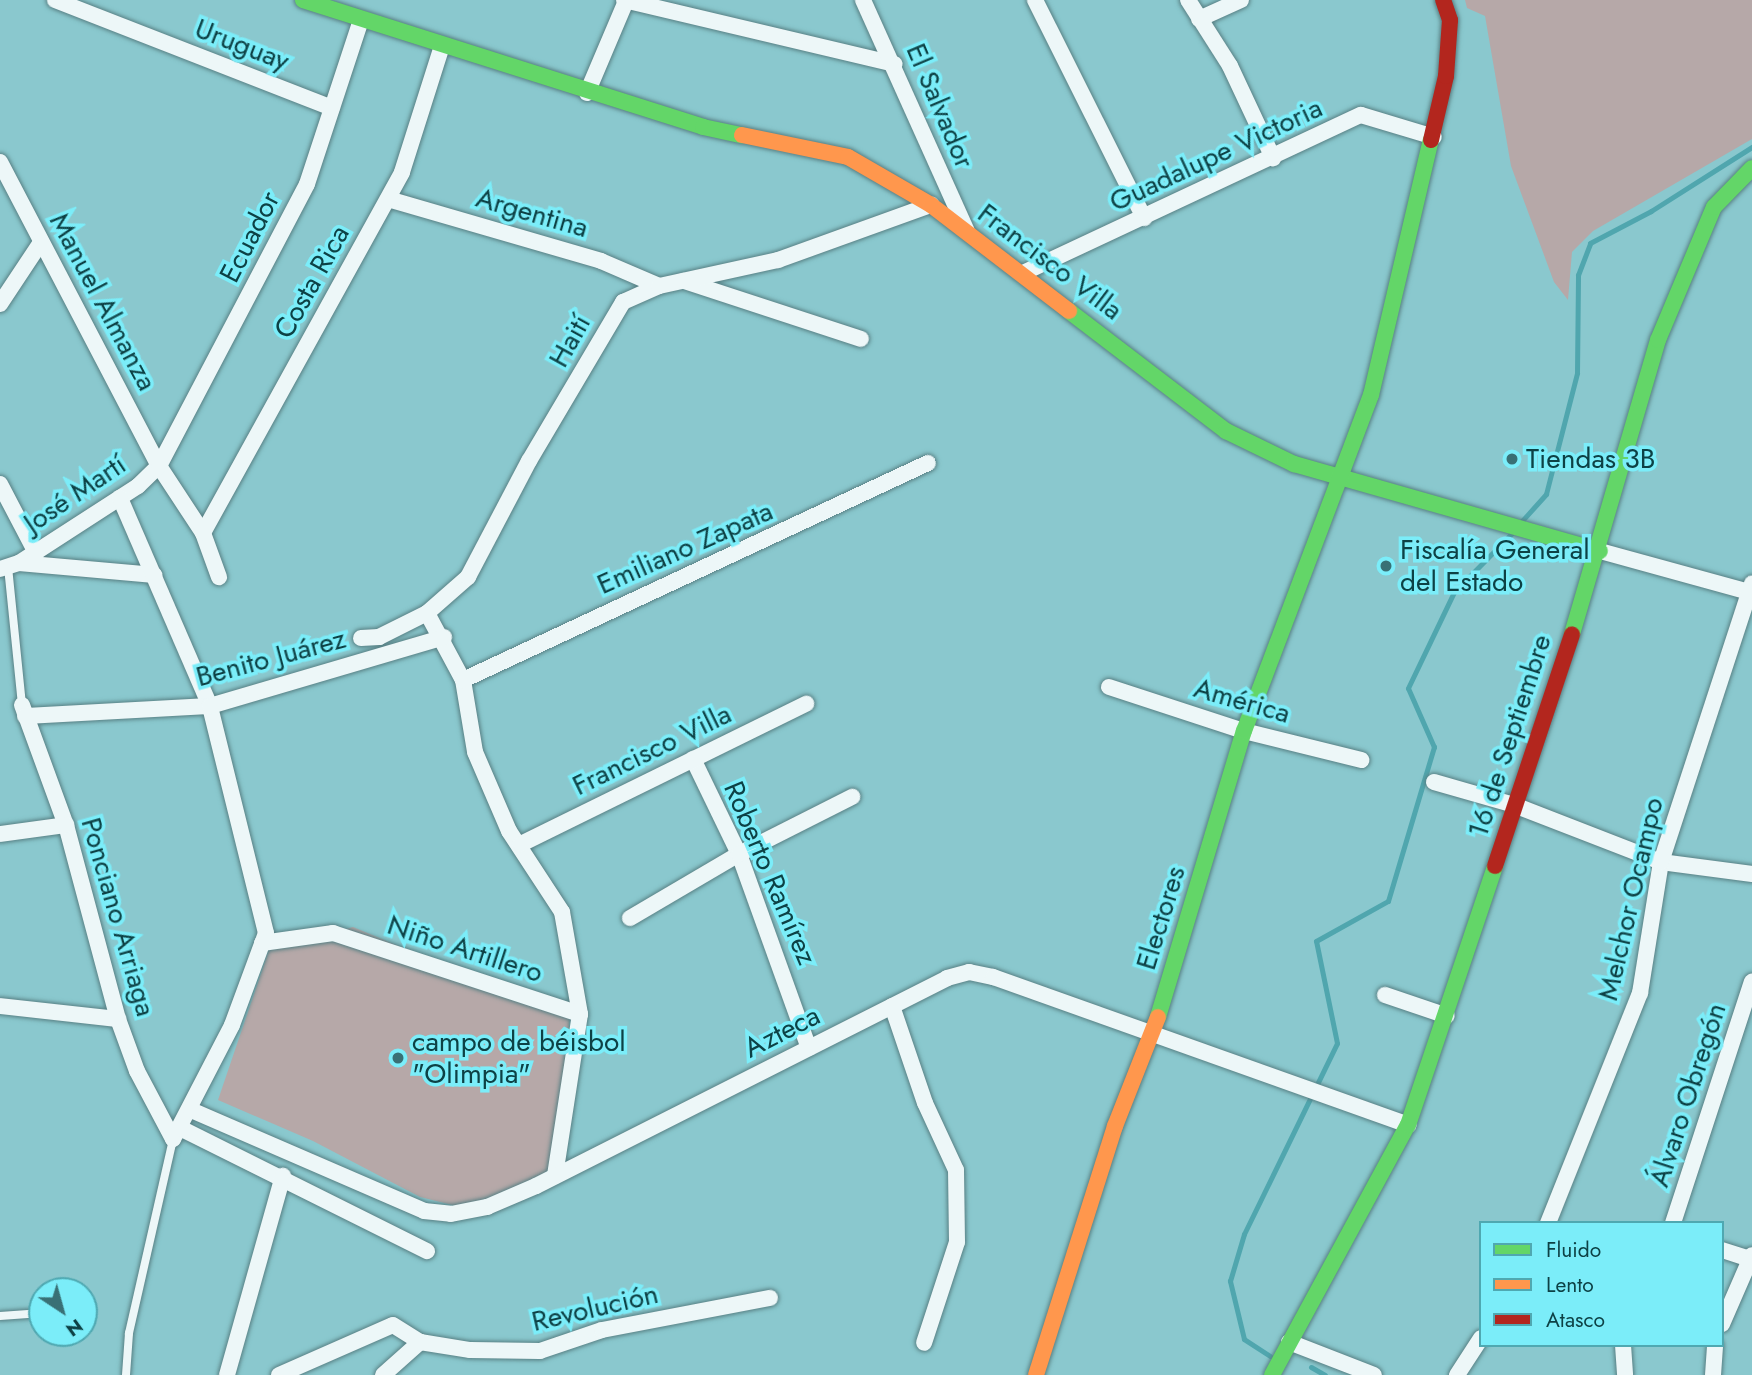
<!DOCTYPE html>
<html>
<head>
<meta charset="utf-8">
<style>
	body { margin:0 }
	#map { position:relative; width:1752px; height:1375px; overflow:hidden; background:#8ac8ce; font-family:Jost,sans-serif }
	div>[style] { position:absolute }
	[style*='--x'] { left:calc(var(--x)*1px); top:calc(var(--y)*1px); width:calc(var(--w)*1px); rotate:calc(var(--a)*1deg) }
	.green>* { inset:0; background:#b6a8a8 }
	.stream>* { height:5px; margin:-2.5px; padding:0 2.5px; transform-origin:2.5px; border-radius:2.5px; background:#50a6ae }
	.roads { filter:drop-shadow(0 0 2px #588084) drop-shadow(0 0 2px #588084) }
	.lane>* { height:8px; margin:-4px; padding:0 4px; transform-origin:4px; border-radius:4px; background:#edf7f8 }
	.street>* { height:16px; margin:-8px; padding:0 8px; transform-origin:8px; border-radius:8px; background:#edf7f8 }
	.fast>* { height:16px; margin:-8px; padding:0 8px; transform-origin:8px; border-radius:8px; background:#63d668 }
	.slow>* { height:16px; margin:-8px; padding:0 8px; transform-origin:8px; border-radius:8px; background:#ff974d }
	.jam>* { height:16px; margin:-8px; padding:0 8px; transform-origin:8px; border-radius:8px; background:#b3261e }
	.dots>* { width:19px; height:19px; translate:-50% -50%; box-sizing:border-box; border:4px solid #7bedf9; border-radius:50% }
	span { translate:-50% -50%; white-space:nowrap; text-align:center; line-height:1.15; -webkit-text-stroke:7px #7bedf9; paint-order:stroke }
	.street-label { font-size:28px; color:#0d4145 }
	.poi-label { font-size:28px; color:#0d4145 }
	.left { translate:0 -50%; text-align:left }
	.legend { position:absolute; left:1479px; top:1221px; width:245px; height:126px; box-sizing:border-box; background:#7bedf9; border:2px solid #4fa8b1; margin:0; padding:9px 12px; list-style:none; font-size:21px; color:#0d4145 }
	.legend li { display:flex; align-items:center; gap:14px; height:35px }
	.legend b { width:35px; border:2px solid #4fa8b1 }
	.north { position:absolute; left:28px; top:1277px; width:70px; height:70px; box-sizing:border-box; background:#7bedf9; border:2px solid #4fa8b1; border-radius:50%; rotate:144deg; font-size:19px; font-weight:700; line-height:28px; text-align:center; color:#0d4145 }
	.north::after { content:''; display:block; margin:auto; width:24px; height:32px; background:#397075; clip-path:polygon(50% 0,100% 100%,50% 72%,0 100%) }
</style>
</head>
<body>
<div id="map">
	<div class="green">
		<i style="clip-path:polygon(1465px 0,1752px 0,1752px 139px,1593px 231px,1572px 252px,1568px 300px,1554px 282px,1511px 166px,1485px 16px,1467px 8px)"></i>
		<i style="clip-path:polygon(353px 927px,570px 1017px,551px 1175px,500px 1199px,456px 1206px,420px 1197px,313px 1141px,218px 1100px,269px 950px)"></i>
	</div>
	<div class="stream">
		<i style="--x:1520;--y:523;--w:39;--a:-48"></i>
		<i style="--x:1546;--y:494;--w:125;--a:-75.6"></i>
		<i style="--x:1577;--y:373;--w:98;--a:-89.4"></i>
		<i style="--x:1578;--y:275;--w:34;--a:-69"></i>
		<i style="--x:1590;--y:243;--w:69;--a:-27.7"></i>
		<i style="--x:1651;--y:211;--w:120;--a:-32.4"></i>
		<i style="--x:1270;--y:1356;--w:31;--a:-147"></i>
		<i style="--x:1244;--y:1339;--w:60;--a:-103.6"></i>
		<i style="--x:1230;--y:1281;--w:49;--a:-73.4"></i>
		<i style="--x:1244;--y:1234;--w:212;--a:-64"></i>
		<i style="--x:1337;--y:1043;--w:104;--a:-101.6"></i>
		<i style="--x:1316;--y:941;--w:82;--a:-29.1"></i>
		<i style="--x:1388;--y:901;--w:161;--a:-73.4"></i>
		<i style="--x:1434;--y:747;--w:64;--a:-113.8"></i>
		<i style="--x:1408;--y:688;--w:106;--a:-64.4"></i>
		<i style="--x:1454;--y:592;--w:86;--a:-45.5"></i>
		<i style="--x:1311;--y:1367;--w:16;--a:30"></i>
	</div>
	<div class="roads">
		<div class="lane">
			<i style="--x:8;--y:567;--w:139;--a:84.2"></i>
			<i style="--x:0;--y:1316;--w:42;--a:-4.1"></i>
			<i style="--x:126;--y:1375;--w:42;--a:-85.9"></i>
			<i style="--x:129;--y:1333;--w:199;--a:-77.2"></i>
		</div>
		<div class="street">
			<i style="--x:55;--y:0;--w:297;--a:21.3"></i>
			<i style="--x:624;--y:0;--w:278;--a:13.3"></i>
			<i style="--x:863;--y:0;--w:253;--a:65.8"></i>
			<i style="--x:1035;--y:0;--w:244;--a:63.4"></i>
			<i style="--x:1188;--y:0;--w:78;--a:57.5"></i>
			<i style="--x:1230;--y:66;--w:102;--a:64.9"></i>
			<i style="--x:1199;--y:19;--w:46;--a:-24.3"></i>
			<i style="--x:587;--y:93;--w:100;--a:-67"></i>
			<i style="--x:0;--y:162;--w:343;--a:62.4"></i>
			<i style="--x:159;--y:466;--w:80;--a:56.7"></i>
			<i style="--x:203;--y:533;--w:47;--a:70"></i>
			<i style="--x:388;--y:199;--w:222;--a:16.2"></i>
			<i style="--x:601;--y:261;--w:63;--a:23.3"></i>
			<i style="--x:1023;--y:273;--w:373;--a:-25.1"></i>
			<i style="--x:1361;--y:115;--w:76;--a:16.8"></i>
			<i style="--x:684;--y:281;--w:186;--a:18.1"></i>
			<i style="--x:0;--y:304;--w:74;--a:-56.5"></i>
			<i style="--x:0;--y:484;--w:78;--a:62.4"></i>
			<i style="--x:203;--y:533;--w:412;--a:-61.1"></i>
			<i style="--x:402;--y:172;--w:132;--a:-72.4"></i>
			<i style="--x:1600;--y:551;--w:158;--a:15.4"></i>
			<i style="--x:19;--y:563;--w:142;--a:-32.9"></i>
			<i style="--x:138;--y:486;--w:29;--a:-44"></i>
			<i style="--x:159;--y:466;--w:318;--a:-62.3"></i>
			<i style="--x:307;--y:184;--w:173;--a:-71.8"></i>
			<i style="--x:0;--y:569;--w:20;--a:-18"></i>
			<i style="--x:19;--y:563;--w:136;--a:5.1"></i>
			<i style="--x:427;--y:613;--w:76;--a:61.8"></i>
			<i style="--x:463;--y:680;--w:73;--a:80.5"></i>
			<i style="--x:475;--y:752;--w:86;--a:66.7"></i>
			<i style="--x:509;--y:831;--w:97;--a:56.8"></i>
			<i style="--x:562;--y:912;--w:104;--a:80"></i>
			<i style="--x:580;--y:1014;--w:164;--a:98.8"></i>
			<i style="--x:361;--y:638;--w:18;--a:-3"></i>
			<i style="--x:379;--y:637;--w:54;--a:-26.6"></i>
			<i style="--x:427;--y:613;--w:55;--a:-41.3"></i>
			<i style="--x:468;--y:577;--w:131;--a:-62.3"></i>
			<i style="--x:529;--y:461;--w:185;--a:-59.4"></i>
			<i style="--x:623;--y:302;--w:39;--a:-24"></i>
			<i style="--x:659;--y:286;--w:122;--a:-12.3"></i>
			<i style="--x:778;--y:260;--w:163;--a:-19.8"></i>
			<i style="--x:463;--y:680;--w:513;--a:-25.02"></i>
			<i style="--x:1109;--y:687;--w:142;--a:18.1"></i>
			<i style="--x:1244;--y:731;--w:121;--a:13.9"></i>
			<i style="--x:22;--y:705;--w:128;--a:69.9"></i>
			<i style="--x:66;--y:825;--w:201;--a:75"></i>
			<i style="--x:118;--y:1019;--w:55;--a:69.9"></i>
			<i style="--x:137;--y:1071;--w:77;--a:62.1"></i>
			<i style="--x:173;--y:1139;--w:128;--a:-62.6"></i>
			<i style="--x:232;--y:1025;--w:98;--a:-69.7"></i>
			<i style="--x:266;--y:933;--w:234;--a:-103.9"></i>
			<i style="--x:210;--y:706;--w:227;--a:-113.4"></i>
			<i style="--x:25;--y:716;--w:185;--a:-3.1"></i>
			<i style="--x:210;--y:706;--w:244;--a:-16.4"></i>
			<i style="--x:693;--y:759;--w:106;--a:64.2"></i>
			<i style="--x:739;--y:854;--w:206;--a:70.2"></i>
			<i style="--x:1434;--y:782;--w:83;--a:16"></i>
			<i style="--x:1514;--y:805;--w:158;--a:21.2"></i>
			<i style="--x:1661;--y:862;--w:92;--a:7.5"></i>
			<i style="--x:0;--y:834;--w:67;--a:-7.8"></i>
			<i style="--x:521;--y:844;--w:318;--a:-26.2"></i>
			<i style="--x:630;--y:918;--w:126;--a:-30.4"></i>
			<i style="--x:739;--y:854;--w:127;--a:-26.8"></i>
			<i style="--x:262;--y:943;--w:72;--a:-8"></i>
			<i style="--x:333;--y:933;--w:260;--a:18.2"></i>
			<i style="--x:1385;--y:995;--w:65;--a:18.7"></i>
			<i style="--x:0;--y:1006;--w:119;--a:6.3"></i>
			<i style="--x:892;--y:1006;--w:102;--a:71.2"></i>
			<i style="--x:925;--y:1103;--w:74;--a:65.2"></i>
			<i style="--x:956;--y:1170;--w:72;--a:89.2"></i>
			<i style="--x:957;--y:1242;--w:106;--a:108.1"></i>
			<i style="--x:191;--y:1110;--w:254;--a:23.4"></i>
			<i style="--x:424;--y:1211;--w:27;--a:6"></i>
			<i style="--x:451;--y:1214;--w:37;--a:-11"></i>
			<i style="--x:487;--y:1207;--w:53;--a:-23.2"></i>
			<i style="--x:536;--y:1186;--w:461;--a:-26.8"></i>
			<i style="--x:947;--y:978;--w:23;--a:-15"></i>
			<i style="--x:969;--y:972;--w:25;--a:12"></i>
			<i style="--x:993;--y:977;--w:441;--a:19.6"></i>
			<i style="--x:180;--y:1128;--w:276;--a:26.5"></i>
			<i style="--x:1548;--y:1223;--w:248;--a:-68.2"></i>
			<i style="--x:1640;--y:993;--w:133;--a:-80.9"></i>
			<i style="--x:1661;--y:862;--w:293;--a:-71.9"></i>
			<i style="--x:1673;--y:1223;--w:254;--a:-71.9"></i>
			<i style="--x:1722;--y:1250;--w:29;--a:18"></i>
			<i style="--x:1722;--y:1324;--w:75;--a:-66.5"></i>
			<i style="--x:1289;--y:1342;--w:91;--a:21.2"></i>
			<i style="--x:1623;--y:1345;--w:30;--a:86"></i>
			<i style="--x:227;--y:1375;--w:207;--a:-74.3"></i>
			<i style="--x:279;--y:1375;--w:124;--a:-23.7"></i>
			<i style="--x:393;--y:1325;--w:32;--a:32"></i>
			<i style="--x:420;--y:1342;--w:51;--a:9.1"></i>
			<i style="--x:470;--y:1350;--w:70;--a:0.8"></i>
			<i style="--x:540;--y:1351;--w:65;--a:-18.7"></i>
			<i style="--x:602;--y:1330;--w:171;--a:-10.8"></i>
			<i style="--x:383;--y:1375;--w:50;--a:-41.7"></i>
			<i style="--x:1457;--y:1375;--w:44;--a:-57"></i>
			<i style="--x:1713;--y:1375;--w:30;--a:-86"></i>
		</div>
		<div class="fast">
			<i style="--x:303;--y:0;--w:420;--a:17.6"></i>
			<i style="--x:703;--y:127;--w:40;--a:12"></i>
			<i style="--x:1069;--y:311;--w:198;--a:37.4"></i>
			<i style="--x:1226;--y:431;--w:76;--a:25.9"></i>
			<i style="--x:1294;--y:464;--w:318;--a:15.9"></i>
			<i style="--x:1572;--y:634;--w:306;--a:-73.7"></i>
			<i style="--x:1658;--y:340;--w:144;--a:-67.2"></i>
			<i style="--x:1714;--y:207;--w:54;--a:-45.7"></i>
			<i style="--x:1158;--y:1017;--w:299;--a:-73.3"></i>
			<i style="--x:1244;--y:731;--w:359;--a:-69.3"></i>
			<i style="--x:1371;--y:395;--w:262;--a:-76.8"></i>
			<i style="--x:1272;--y:1375;--w:285;--a:-61.5"></i>
			<i style="--x:1408;--y:1125;--w:273;--a:-71.4"></i>
		</div>
		<div class="slow">
			<i style="--x:742;--y:135;--w:108;--a:11.7"></i>
			<i style="--x:848;--y:157;--w:96;--a:30"></i>
			<i style="--x:931;--y:205;--w:174;--a:37.5"></i>
			<i style="--x:1036;--y:1375;--w:261;--a:-72.4"></i>
			<i style="--x:1115;--y:1126;--w:117;--a:-68.5"></i>
		</div>
		<div class="jam">
			<i style="--x:1431;--y:140;--w:66;--a:-76.8"></i>
			<i style="--x:1446;--y:76;--w:56;--a:-85.9"></i>
			<i style="--x:1450;--y:20;--w:21;--a:-109"></i>
			<i style="--x:1495;--y:866;--w:244;--a:-71.6"></i>
		</div>
	</div>
	<div class="dots">
		<i style="left:1512px;top:459px;background:#397075"></i>
		<i style="left:1386px;top:566px;background:#397075"></i>
		<i style="left:398px;top:1058px;background:#397075"></i>
	</div>
	<div class="street-label">
		<span style="left:242px;top:45px;rotate:21deg">Uruguay</span>
		<span style="left:940px;top:106px;rotate:67deg">El Salvador</span>
		<span style="left:1216px;top:155px;rotate:-25deg">Guadalupe Victoria</span>
		<span style="left:532px;top:213px;rotate:16deg">Argentina</span>
		<span style="left:250px;top:237px;rotate:-63deg">Ecuador</span>
		<span style="left:1050px;top:262px;rotate:37deg">Francisco Villa</span>
		<span style="left:312px;top:282px;rotate:-61deg">Costa Rica</span>
		<span style="left:103px;top:302px;rotate:62deg">Manuel Almanza</span>
		<span style="left:570px;top:341px;rotate:-61deg">Haití</span>
		<span style="left:75px;top:494px;rotate:-34deg">José Martí</span>
		<span style="left:685px;top:548px;rotate:-24deg">Emiliano Zapata</span>
		<span style="left:271px;top:658px;rotate:-15deg">Benito Juárez</span>
		<span style="left:1242px;top:701px;rotate:16deg">América</span>
		<span style="left:1510px;top:736px;rotate:-72deg">16 de Septiembre</span>
		<span style="left:652px;top:750px;rotate:-26deg">Francisco Villa</span>
		<span style="left:770px;top:873px;rotate:67deg">Roberto Ramírez</span>
		<span style="left:1631px;top:899px;rotate:-77deg">Melchor Ocampo</span>
		<span style="left:118px;top:917px;rotate:74deg">Ponciano Arriaga</span>
		<span style="left:1161px;top:918px;rotate:-73deg">Electores</span>
		<span style="left:465px;top:949px;rotate:18deg">Niño Artillero</span>
		<span style="left:782px;top:1032px;rotate:-27deg">Azteca</span>
		<span style="left:1688px;top:1095px;rotate:-72deg">Álvaro Obregón</span>
		<span style="left:595px;top:1308px;rotate:-13deg">Revolución</span>
	</div>
	<div class="poi-label">
		<span class="left" style="left:1526px;top:459px">Tiendas 3B</span>
		<span class="left" style="left:1400px;top:566px">Fiscalía General<br>del Estado</span>
		<span class="left" style="left:412px;top:1058px">campo de béisbol<br>"Olimpia"</span>
	</div>
	<ul class="legend">
	<li><b style="height:9px;background:#63d668"></b>Fluido</li>
	<li><b style="height:9px;background:#ff974d"></b>Lento</li>
	<li><b style="height:9px;background:#b3261e"></b>Atasco</li>
	</ul>
	<div class="north">N</div>
</div>
</body>
</html>
